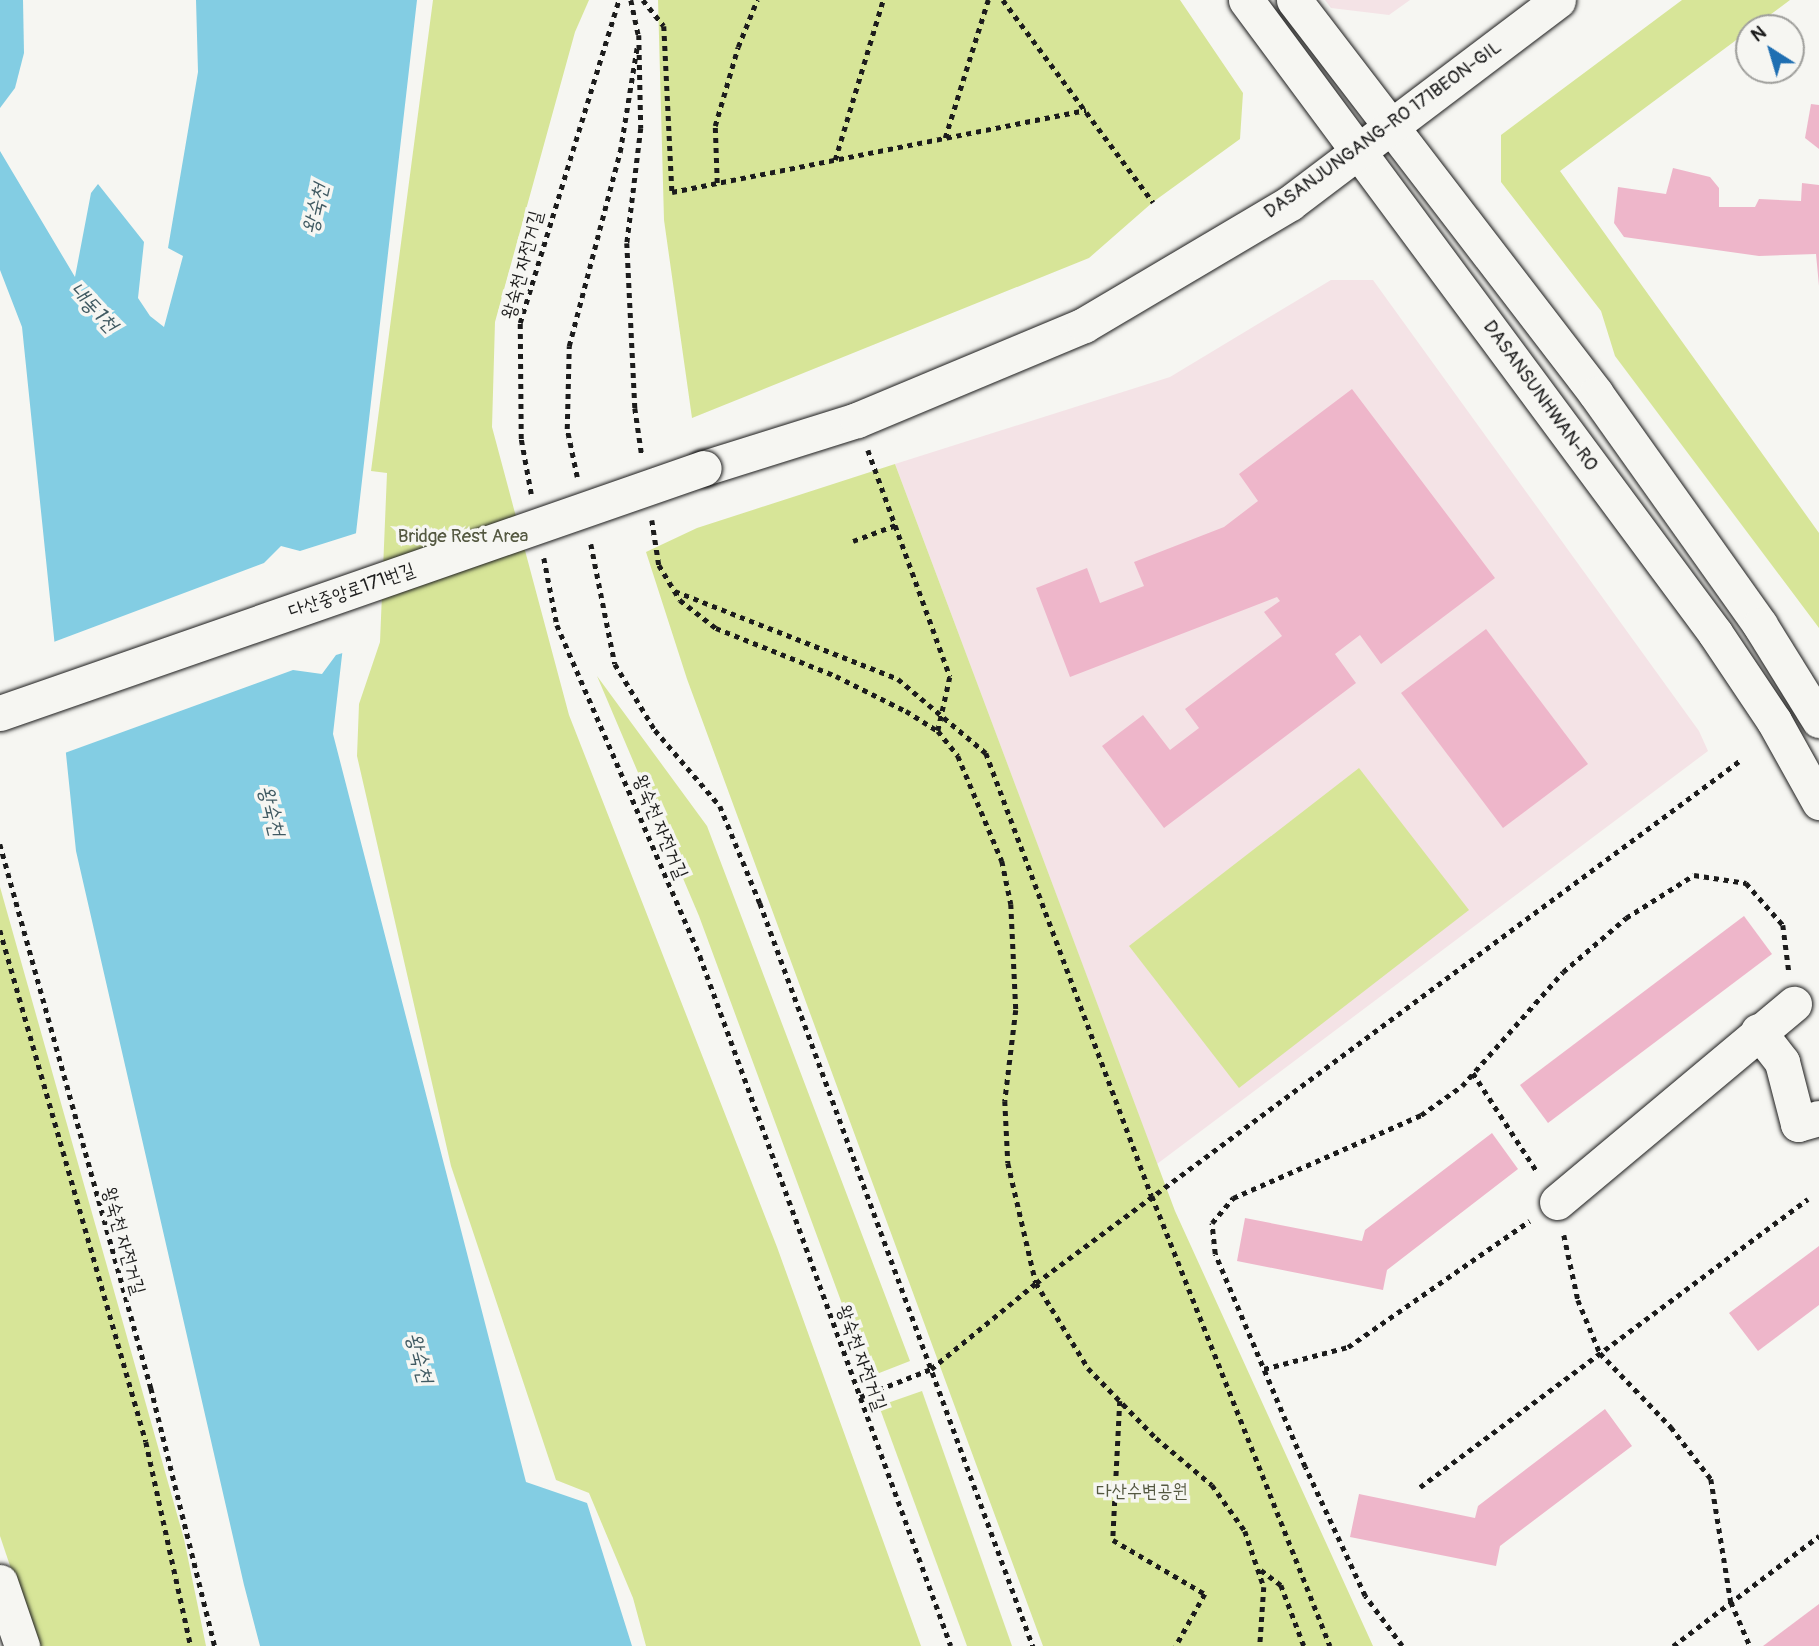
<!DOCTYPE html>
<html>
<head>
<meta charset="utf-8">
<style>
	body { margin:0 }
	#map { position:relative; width:1819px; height:1646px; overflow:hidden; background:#f6f6f2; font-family:Pangolin,"Poor Story",sans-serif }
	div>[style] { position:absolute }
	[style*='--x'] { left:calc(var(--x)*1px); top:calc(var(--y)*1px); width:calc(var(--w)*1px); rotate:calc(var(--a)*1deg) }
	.built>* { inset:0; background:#f4e3e6 }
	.green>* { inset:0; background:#d7e598 }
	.water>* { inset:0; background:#83cde3 }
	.pier>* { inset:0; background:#f6f6f2 }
	.building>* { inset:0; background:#eeb6ca }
	.path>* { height:4.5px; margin-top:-2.25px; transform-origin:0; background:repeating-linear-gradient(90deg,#1c1c1c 0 5px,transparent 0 10px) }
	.roads { filter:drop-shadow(0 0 2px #1c1c1c) drop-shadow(0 0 2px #1c1c1c) }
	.minor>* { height:35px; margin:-17.5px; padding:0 17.5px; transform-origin:17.5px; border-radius:17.5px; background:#f6f6f2 }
	.bridges { filter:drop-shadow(0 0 2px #1c1c1c) drop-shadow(0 0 2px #1c1c1c) }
	.minor-bridge>* { height:35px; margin:-17.5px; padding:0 17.5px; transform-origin:17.5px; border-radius:17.5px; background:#f6f6f2 }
	span { translate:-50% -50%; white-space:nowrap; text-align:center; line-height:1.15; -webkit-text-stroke:7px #f6f6f2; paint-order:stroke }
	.street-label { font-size:19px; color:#1c1c1c }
	.park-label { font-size:19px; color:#545841 }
	.water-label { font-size:21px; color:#405a62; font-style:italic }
	.north { position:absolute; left:1735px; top:14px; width:70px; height:70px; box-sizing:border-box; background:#f6f6f2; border:2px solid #9f9f9c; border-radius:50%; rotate:323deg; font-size:19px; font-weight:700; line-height:28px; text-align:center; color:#1c1c1c }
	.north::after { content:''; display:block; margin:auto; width:24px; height:32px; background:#1f6fb2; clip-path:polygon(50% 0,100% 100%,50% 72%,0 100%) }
</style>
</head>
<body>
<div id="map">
	<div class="built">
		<i style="clip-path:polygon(1325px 0,1410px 0,1389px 15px,1331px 8px)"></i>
		<i style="clip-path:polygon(1331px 280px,1373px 280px,1699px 731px,1708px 751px,1157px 1164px,895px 464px,1170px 377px)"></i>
	</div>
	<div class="green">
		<i style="clip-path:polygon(433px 0,589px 0,575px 32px,495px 322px,492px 427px,569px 715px,777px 1247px,921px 1646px,646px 1646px,633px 1598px,589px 1493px,556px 1480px,451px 1166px,357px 756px,359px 704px,380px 642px,387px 473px,371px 471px)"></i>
		<i style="clip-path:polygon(658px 0,1180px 0,1243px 93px,1240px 139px,1153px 202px,1089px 258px,692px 418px,664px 220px)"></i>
		<i style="clip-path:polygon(1682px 0,1790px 0,1560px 171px,1819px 533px,1819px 628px,1615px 356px,1601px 311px,1501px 182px,1501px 135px)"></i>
		<i style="clip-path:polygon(895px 464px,1175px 1211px,1373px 1646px,1043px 1646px,687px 679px,646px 552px,697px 528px)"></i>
		<i style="clip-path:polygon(597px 676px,707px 826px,910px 1361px,869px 1377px,699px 916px)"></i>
		<i style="clip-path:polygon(1359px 768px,1469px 910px,1239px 1088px,1129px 946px)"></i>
		<i style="clip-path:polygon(0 887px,184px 1539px,206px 1646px,37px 1646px,0 1536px)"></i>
		<i style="clip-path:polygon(922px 1391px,1012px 1646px,967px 1646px,879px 1406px)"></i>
	</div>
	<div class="water">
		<i style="clip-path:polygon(0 0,23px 0,24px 53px,15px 88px,0 108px)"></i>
		<i style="clip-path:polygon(196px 0,417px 0,333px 734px,526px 1482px,587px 1503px,632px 1646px,260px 1646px,244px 1585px,76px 851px,22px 327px,0 270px,0 151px,75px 277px,91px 193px,98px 184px,144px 242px,138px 298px,150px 316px,164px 327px,183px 256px,168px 248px,198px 72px)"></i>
	</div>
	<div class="pier">
		<i style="clip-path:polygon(360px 532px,346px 652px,336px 655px,322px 674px,293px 670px,62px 754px,51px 643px,264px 563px,281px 546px,300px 551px)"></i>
	</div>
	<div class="building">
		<i style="clip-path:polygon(1811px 104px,1819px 105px,1819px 149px,1805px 138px)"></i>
		<i style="clip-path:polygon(1673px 168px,1710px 177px,1719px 188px,1719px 207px,1755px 207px,1759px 199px,1801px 201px,1802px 183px,1819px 185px,1819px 286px,1816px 254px,1759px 256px,1624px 237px,1614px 223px,1618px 187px,1666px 194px)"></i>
		<i style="clip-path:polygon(1352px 389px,1495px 578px,1381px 664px,1360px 635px,1335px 654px,1356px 683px,1164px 828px,1102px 746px,1143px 715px,1170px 750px,1199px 728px,1185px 709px,1282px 636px,1264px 612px,1280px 601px,1277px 597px,1070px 677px,1036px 588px,1087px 568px,1100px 603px,1144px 586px,1134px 562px,1224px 527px,1258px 501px,1239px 474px)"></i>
		<i style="clip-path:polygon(1486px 629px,1588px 764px,1503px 828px,1401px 693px)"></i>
		<i style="clip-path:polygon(1744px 916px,1772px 954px,1548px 1123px,1520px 1085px)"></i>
		<i style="clip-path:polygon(1492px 1133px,1518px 1169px,1387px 1270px,1383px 1290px,1237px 1261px,1245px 1218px,1362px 1241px,1365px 1230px)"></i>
		<i style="clip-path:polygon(1819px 1246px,1819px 1305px,1758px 1351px,1729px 1313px)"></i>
		<i style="clip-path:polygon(1605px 1409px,1632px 1446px,1500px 1546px,1496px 1566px,1350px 1537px,1359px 1494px,1475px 1518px,1478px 1506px)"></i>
		<i style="clip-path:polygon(1819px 1604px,1819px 1646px,1763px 1646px)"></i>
	</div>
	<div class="path">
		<i style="--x:631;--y:0;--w:39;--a:78"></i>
		<i style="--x:643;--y:0;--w:33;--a:51"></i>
		<i style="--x:664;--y:26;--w:166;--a:87.2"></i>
		<i style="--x:672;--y:192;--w:422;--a:-11.2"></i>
		<i style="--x:1003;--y:0;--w:252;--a:53.4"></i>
		<i style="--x:639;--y:35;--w:93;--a:88.8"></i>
		<i style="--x:641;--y:128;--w:116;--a:96.9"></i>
		<i style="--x:627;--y:243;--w:165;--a:87.2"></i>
		<i style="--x:635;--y:408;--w:49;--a:81.7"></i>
		<i style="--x:945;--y:138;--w:145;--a:-72.7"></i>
		<i style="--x:835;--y:160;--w:167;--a:-73.3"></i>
		<i style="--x:717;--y:183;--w:57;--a:-92"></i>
		<i style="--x:715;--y:126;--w:82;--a:-73.8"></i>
		<i style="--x:738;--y:47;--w:51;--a:-68"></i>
		<i style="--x:868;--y:450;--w:241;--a:70.1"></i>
		<i style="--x:950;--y:677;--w:55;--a:102.5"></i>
		<i style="--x:577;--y:477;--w:49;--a:-101.8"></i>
		<i style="--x:567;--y:429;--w:83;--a:-88.6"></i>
		<i style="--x:569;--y:346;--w:201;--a:-75.3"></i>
		<i style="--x:620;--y:152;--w:106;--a:-80.8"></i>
		<i style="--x:531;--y:494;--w:56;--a:-100.3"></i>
		<i style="--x:521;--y:439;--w:116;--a:-90.5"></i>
		<i style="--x:520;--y:323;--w:338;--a:-73"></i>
		<i style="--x:652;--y:520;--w:46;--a:81.2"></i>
		<i style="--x:659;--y:565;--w:41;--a:59"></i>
		<i style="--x:680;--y:600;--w:46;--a:37.9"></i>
		<i style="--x:716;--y:628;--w:129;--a:21.8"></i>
		<i style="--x:836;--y:676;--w:78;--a:26.6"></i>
		<i style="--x:906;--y:711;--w:38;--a:32"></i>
		<i style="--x:938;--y:731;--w:32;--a:51"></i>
		<i style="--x:958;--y:756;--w:114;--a:67.3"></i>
		<i style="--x:1002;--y:861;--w:44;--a:78.2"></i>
		<i style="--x:1011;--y:904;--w:106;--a:87.3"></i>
		<i style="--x:1016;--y:1010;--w:92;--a:96.9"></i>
		<i style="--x:1005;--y:1101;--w:62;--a:87.2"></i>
		<i style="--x:1008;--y:1163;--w:123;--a:76.9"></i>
		<i style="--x:1036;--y:1283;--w:100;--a:58.5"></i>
		<i style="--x:1088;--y:1368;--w:98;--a:45.8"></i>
		<i style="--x:1156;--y:1438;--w:73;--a:40"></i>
		<i style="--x:1212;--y:1485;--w:57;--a:54.3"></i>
		<i style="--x:1245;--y:1531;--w:59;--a:71.3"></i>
		<i style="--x:1264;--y:1587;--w:59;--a:93.9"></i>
		<i style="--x:853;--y:541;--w:46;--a:-20.4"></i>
		<i style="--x:591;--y:544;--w:122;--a:78.7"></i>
		<i style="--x:615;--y:664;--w:77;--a:58.8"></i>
		<i style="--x:655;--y:730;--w:100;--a:49.5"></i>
		<i style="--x:720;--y:806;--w:105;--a:67.6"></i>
		<i style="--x:760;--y:903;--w:792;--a:69.83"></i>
		<i style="--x:544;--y:558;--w:68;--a:79"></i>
		<i style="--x:557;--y:625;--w:361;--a:66.6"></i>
		<i style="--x:700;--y:956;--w:734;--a:70.01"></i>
		<i style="--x:675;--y:591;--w:240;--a:21.5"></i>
		<i style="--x:898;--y:679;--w:115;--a:40.1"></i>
		<i style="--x:986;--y:753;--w:473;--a:69.5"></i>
		<i style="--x:1152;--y:1196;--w:484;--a:68.4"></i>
		<i style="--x:0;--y:844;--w:565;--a:74.49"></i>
		<i style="--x:151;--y:1388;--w:266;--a:76.1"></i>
		<i style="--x:0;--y:930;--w:532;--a:74.08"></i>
		<i style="--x:146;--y:1442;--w:209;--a:77.6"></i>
		<i style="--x:1473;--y:1073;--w:119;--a:57"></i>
		<i style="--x:1564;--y:1235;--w:66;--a:77.8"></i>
		<i style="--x:1578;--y:1300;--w:57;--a:67.5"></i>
		<i style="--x:1600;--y:1353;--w:103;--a:46.2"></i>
		<i style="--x:1671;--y:1427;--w:66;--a:52.4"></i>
		<i style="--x:1711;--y:1479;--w:125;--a:80.8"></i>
		<i style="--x:1731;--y:1602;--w:48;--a:66.6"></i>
		<i style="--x:1264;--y:1369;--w:87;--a:-14.7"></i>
		<i style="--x:1348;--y:1347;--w:221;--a:-34.8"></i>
		<i style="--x:860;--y:1397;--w:76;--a:-21.5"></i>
		<i style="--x:931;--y:1369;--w:136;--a:-39.3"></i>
		<i style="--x:1036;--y:1283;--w:879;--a:-36.58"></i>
		<i style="--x:1120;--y:1401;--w:139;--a:92.9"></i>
		<i style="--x:1113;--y:1540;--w:107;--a:30.4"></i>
		<i style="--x:1205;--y:1594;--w:60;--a:119.1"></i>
		<i style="--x:1420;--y:1487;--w:483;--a:-36.6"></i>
		<i style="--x:1261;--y:1570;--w:25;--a:37"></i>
		<i style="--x:1281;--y:1585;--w:65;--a:69.3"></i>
		<i style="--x:1402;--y:1646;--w:62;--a:-126.5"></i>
		<i style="--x:1365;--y:1596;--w:142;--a:-114.9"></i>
		<i style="--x:1305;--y:1467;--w:231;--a:-112.9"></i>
		<i style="--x:1215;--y:1254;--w:31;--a:-96"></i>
		<i style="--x:1212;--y:1223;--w:33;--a:-50"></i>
		<i style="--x:1233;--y:1198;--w:206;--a:-23.8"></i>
		<i style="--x:1421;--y:1115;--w:50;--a:-35.3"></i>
		<i style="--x:1462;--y:1086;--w:152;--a:-48.5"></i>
		<i style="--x:1563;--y:972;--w:83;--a:-40.6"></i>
		<i style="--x:1626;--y:918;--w:80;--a:-32.3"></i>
		<i style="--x:1694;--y:875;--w:53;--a:8.7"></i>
		<i style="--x:1746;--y:883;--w:56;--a:48.6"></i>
		<i style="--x:1783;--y:925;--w:47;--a:82.7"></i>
		<i style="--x:1673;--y:1646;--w:183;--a:-37"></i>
	</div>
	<div class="roads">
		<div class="minor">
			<i style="--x:1246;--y:0;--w:788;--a:53.46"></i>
			<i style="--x:1715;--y:633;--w:106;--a:56.2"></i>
			<i style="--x:1774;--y:721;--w:93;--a:60.9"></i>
			<i style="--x:1294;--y:0;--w:496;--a:52.5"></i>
			<i style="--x:1596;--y:394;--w:283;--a:54.6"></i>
			<i style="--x:1760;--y:625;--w:112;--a:58.2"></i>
			<i style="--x:704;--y:468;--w:160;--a:-17.4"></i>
			<i style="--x:857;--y:420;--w:246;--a:-22.7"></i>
			<i style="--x:1084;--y:325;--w:239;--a:-30.6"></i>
			<i style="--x:1290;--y:203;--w:336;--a:-37.1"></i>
			<i style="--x:1758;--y:1031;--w:39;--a:52"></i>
			<i style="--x:1782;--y:1062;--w:64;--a:75.5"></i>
			<i style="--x:1798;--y:1124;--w:22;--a:-16"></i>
			<i style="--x:1557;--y:1202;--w:309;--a:-39.9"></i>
			<i style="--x:0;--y:1582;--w:68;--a:71"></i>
		</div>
	</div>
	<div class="bridges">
		<div class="minor-bridge">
			<i style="--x:0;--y:713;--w:745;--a:-19.19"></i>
		</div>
	</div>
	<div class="street-label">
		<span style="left:1383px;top:130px;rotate:-36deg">DASANJUNGANG-RO 171BEON-GIL</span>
		<span style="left:523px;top:265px;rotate:-75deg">왕숙천 자전거길</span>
		<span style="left:1540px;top:396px;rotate:54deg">DASANSUNHWAN-RO</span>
		<span style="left:352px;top:591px;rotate:-19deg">다산중앙로171번길</span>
		<span style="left:660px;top:827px;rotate:67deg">왕숙천 자전거길</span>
		<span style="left:123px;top:1241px;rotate:74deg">왕숙천 자전거길</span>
		<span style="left:861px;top:1358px;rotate:70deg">왕숙천 자전거길</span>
	</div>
	<div class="park-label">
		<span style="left:463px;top:537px">Bridge Rest Area</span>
		<span style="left:1142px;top:1492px">다산수변공원</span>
	</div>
	<div class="water-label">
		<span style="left:316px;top:209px;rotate:-77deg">왕숙천</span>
		<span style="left:93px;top:308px;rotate:46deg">내동1천</span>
		<span style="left:271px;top:811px;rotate:76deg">왕숙천</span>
		<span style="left:419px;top:1358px;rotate:75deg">왕숙천</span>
	</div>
	<div class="north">N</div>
</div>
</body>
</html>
